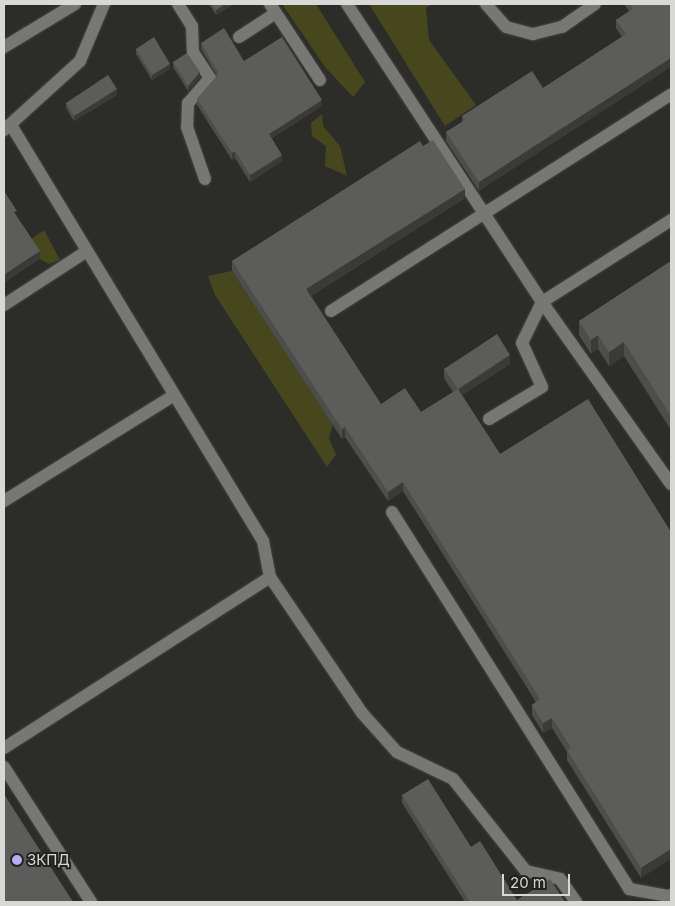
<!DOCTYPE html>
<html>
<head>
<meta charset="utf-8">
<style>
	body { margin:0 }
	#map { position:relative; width:675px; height:906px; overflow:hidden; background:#2c2c29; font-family:Inter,sans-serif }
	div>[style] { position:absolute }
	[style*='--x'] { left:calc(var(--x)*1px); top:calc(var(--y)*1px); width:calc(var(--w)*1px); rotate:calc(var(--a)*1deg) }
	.green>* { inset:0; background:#47471e }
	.roads { filter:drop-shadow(0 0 1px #474745) drop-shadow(0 0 1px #474745) }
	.minor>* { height:12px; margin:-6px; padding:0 6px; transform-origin:6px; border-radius:6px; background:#777774 }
	.wall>* { inset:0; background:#4d4e4b }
	.shaded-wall>* { inset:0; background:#3a3a37 }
	.building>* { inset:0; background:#5c5d5a }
	.dots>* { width:14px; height:14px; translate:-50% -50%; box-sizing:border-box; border:2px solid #222220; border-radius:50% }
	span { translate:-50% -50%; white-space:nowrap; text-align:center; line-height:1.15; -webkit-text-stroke:4px #222220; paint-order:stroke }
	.poi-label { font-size:15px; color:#d8d8d6 }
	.left { translate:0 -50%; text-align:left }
	.frame { position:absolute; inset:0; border:5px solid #d8d8d6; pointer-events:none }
	.scale { position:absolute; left:502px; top:874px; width:68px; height:22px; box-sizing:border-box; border:2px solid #d8d8d6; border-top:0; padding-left:6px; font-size:15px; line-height:18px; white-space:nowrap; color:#d8d8d6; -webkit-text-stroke:4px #222220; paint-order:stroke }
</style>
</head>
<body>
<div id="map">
	<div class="green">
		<i style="clip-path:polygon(282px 4px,316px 4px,365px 82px,353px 97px,325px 67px)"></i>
		<i style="clip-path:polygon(369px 4px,431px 4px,426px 8px,429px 40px,476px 105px,445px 126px)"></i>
		<i style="clip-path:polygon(322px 114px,323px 126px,340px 146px,347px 176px,325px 166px,326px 146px,312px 136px,311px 123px)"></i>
		<i style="clip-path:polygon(44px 230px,60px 260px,49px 264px,40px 259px,28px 241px)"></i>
		<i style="clip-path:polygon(232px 271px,333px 425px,329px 438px,336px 455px,327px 467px,215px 295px,208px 276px)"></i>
	</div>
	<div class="roads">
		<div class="minor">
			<i style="--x:178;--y:4;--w:26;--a:58"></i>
			<i style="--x:192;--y:26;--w:26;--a:88"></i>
			<i style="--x:193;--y:52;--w:31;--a:57"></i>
			<i style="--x:210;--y:78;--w:33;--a:131"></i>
			<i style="--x:188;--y:103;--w:24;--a:92"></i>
			<i style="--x:187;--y:127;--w:55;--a:70.9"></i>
			<i style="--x:270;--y:4;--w:91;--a:56.7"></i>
			<i style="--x:347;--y:4;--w:356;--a:56.8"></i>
			<i style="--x:542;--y:302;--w:223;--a:54.7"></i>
			<i style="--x:486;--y:4;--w:30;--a:49"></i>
			<i style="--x:506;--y:27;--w:28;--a:15"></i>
			<i style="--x:533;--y:34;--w:30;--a:-14"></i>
			<i style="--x:562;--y:27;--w:40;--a:-34.9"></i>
			<i style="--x:239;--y:37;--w:44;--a:-33"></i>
			<i style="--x:4;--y:47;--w:83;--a:-31.2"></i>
			<i style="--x:11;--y:125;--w:486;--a:58.8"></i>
			<i style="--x:263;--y:541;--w:37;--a:79"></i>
			<i style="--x:270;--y:577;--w:164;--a:55.9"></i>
			<i style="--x:362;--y:713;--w:52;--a:48.1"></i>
			<i style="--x:397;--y:752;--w:62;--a:25.7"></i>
			<i style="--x:453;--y:779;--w:117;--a:51.6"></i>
			<i style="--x:526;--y:871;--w:35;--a:13"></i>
			<i style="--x:560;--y:879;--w:28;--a:55"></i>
			<i style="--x:4;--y:130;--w:103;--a:-42.2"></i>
			<i style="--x:80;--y:61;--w:62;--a:-67.2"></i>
			<i style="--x:4;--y:305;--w:99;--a:-33"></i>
			<i style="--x:331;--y:311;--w:403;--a:-32.5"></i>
			<i style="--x:489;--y:419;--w:62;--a:-31.1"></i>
			<i style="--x:542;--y:387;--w:48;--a:-114.4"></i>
			<i style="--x:522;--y:343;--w:46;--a:-64"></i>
			<i style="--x:542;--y:302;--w:153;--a:-32.4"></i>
			<i style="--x:4;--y:501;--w:199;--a:-31.9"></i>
			<i style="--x:392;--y:512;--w:445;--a:57.8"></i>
			<i style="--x:629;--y:889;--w:41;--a:9.9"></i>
			<i style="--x:669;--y:896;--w:2;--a:-27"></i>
			<i style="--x:4;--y:748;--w:316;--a:-32.7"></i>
			<i style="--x:4;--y:767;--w:161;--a:57.2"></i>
		</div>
	</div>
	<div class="wall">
		<i style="clip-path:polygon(209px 4px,234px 4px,216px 15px)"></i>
		<i style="clip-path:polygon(624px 4px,671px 4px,479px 191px,446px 141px,446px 132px,462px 122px,462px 116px,543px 88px,622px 37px,616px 28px,616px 20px,629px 11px)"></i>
		<i style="clip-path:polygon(201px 43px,244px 61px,322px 106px,272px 138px,282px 161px,250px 182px,235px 158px,232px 160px,197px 105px,197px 99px,217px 76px,201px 49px)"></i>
		<i style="clip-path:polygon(136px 49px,170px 69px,152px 80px,136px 54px)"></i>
		<i style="clip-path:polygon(173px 62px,200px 77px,188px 91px,173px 67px)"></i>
		<i style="clip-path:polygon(117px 95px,74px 121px,66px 108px,66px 103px)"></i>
		<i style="clip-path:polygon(423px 146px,465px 198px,311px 296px,381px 404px,421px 412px,453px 392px,444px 378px,444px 369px,510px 364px,462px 395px,500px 454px,671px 532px,641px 878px,567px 760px,567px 752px,552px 728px,543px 733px,532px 715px,532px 705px,536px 702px,403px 491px,388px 501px,345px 437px,342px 439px,232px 271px,232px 261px)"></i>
		<i style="clip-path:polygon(671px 261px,671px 430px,624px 356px,609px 366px,598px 349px,591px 354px,579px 335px,579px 321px)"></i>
		<i style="clip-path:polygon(402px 795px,517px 900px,565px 902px,465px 902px,402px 803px)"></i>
	</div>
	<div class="shaded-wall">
		<i style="clip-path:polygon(225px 4px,234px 4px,216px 15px,216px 10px)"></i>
		<i style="clip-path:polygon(671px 58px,671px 67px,479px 191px,479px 182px)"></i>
		<i style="clip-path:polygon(170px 64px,170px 69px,152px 80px,152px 75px)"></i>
		<i style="clip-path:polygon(200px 72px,200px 77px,188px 91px,188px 86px)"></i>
		<i style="clip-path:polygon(117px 89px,117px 95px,74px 121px,74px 116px)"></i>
		<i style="clip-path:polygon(322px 100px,322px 106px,269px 140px,269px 134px)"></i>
		<i style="clip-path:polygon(235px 151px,235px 158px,232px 160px,232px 153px)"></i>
		<i style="clip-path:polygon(282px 155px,282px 161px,250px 182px,250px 175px)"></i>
		<i style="clip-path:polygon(465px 189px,465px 198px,306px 299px,306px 289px)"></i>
		<i style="clip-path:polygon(40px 251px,40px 259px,4px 283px,4px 275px)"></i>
		<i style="clip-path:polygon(598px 335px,598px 349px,591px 354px,591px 340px)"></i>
		<i style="clip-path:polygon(624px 342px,624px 356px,609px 366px,609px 352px)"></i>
		<i style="clip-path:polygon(510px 355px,510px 364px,458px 398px,458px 389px)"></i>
		<i style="clip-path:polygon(345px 427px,345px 437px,342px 439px,342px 429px)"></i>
		<i style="clip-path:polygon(403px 482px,403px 491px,388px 501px,388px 492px)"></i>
		<i style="clip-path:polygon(552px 718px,552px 728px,543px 733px,543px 723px)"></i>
		<i style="clip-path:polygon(671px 849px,671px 859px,641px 878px,641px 868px)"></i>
	</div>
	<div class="building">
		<i style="clip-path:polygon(212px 4px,225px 4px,216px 10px)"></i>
		<i style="clip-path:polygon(630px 4px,671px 4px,671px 58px,479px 182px,446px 132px,465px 120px,462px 116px,532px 71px,543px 88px,626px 34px,616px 20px,633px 9px)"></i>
		<i style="clip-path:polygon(224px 28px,244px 61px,282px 37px,322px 100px,269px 134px,282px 155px,250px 175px,235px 151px,232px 153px,197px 99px,216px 77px,218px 72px,201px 43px)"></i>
		<i style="clip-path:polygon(154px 37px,170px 64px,152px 75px,136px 49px)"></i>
		<i style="clip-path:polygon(187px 53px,200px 72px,188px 86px,173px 62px)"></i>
		<i style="clip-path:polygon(108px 75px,117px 89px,74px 116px,66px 103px)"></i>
		<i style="clip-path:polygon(433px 140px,465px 189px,306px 289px,381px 404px,405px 388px,421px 412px,458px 389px,500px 454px,588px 399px,671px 532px,671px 849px,641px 868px,567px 750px,571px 748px,552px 718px,543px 723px,532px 705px,540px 699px,403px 482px,388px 492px,345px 427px,342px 429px,232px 261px,420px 141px,423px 146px)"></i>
		<i style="clip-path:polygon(4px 191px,17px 211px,14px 212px,40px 251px,4px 275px)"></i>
		<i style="clip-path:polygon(671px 261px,671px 416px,624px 342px,609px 352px,598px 335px,591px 340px,579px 321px)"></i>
		<i style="clip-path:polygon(497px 334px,510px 355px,458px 389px,444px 369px)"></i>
		<i style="clip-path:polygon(428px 779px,471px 847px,480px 841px,517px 900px,550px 879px,565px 902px,470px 902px,402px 795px)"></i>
		<i style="clip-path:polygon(4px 794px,73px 902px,4px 902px)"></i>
	</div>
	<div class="dots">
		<i style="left:17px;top:860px;background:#b6acf8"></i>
	</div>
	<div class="poi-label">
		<span class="left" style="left:27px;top:860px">ЗКПД</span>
	</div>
	<div class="frame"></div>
	<div class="scale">20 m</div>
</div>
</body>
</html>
